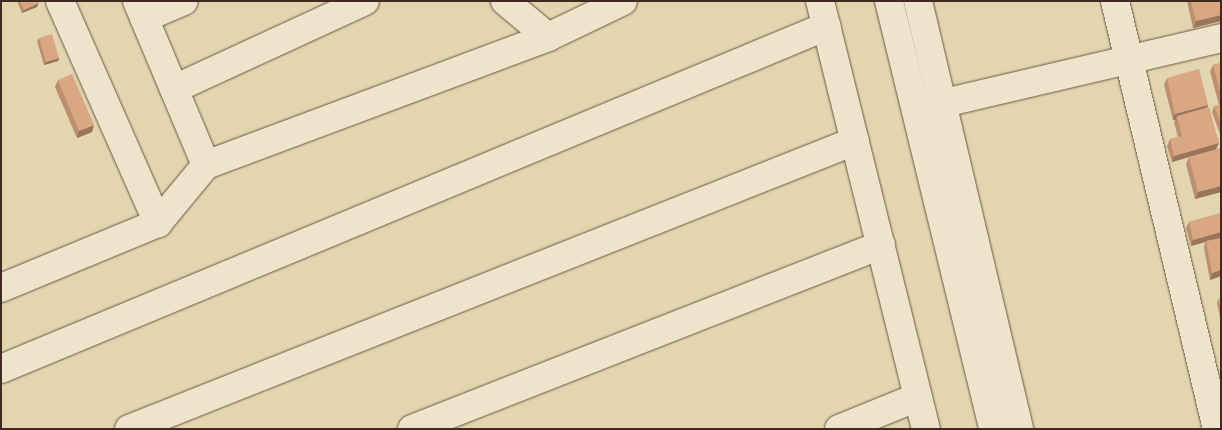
<!DOCTYPE html>
<html>
<head>
<meta charset="utf-8">
<style>
	body { margin:0 }
	#map { position:relative; width:1222px; height:430px; overflow:hidden; background:#e3d5af; font-family:"IM FELL French Canon",serif }
	div>[style] { position:absolute }
	[style*='--x'] { left:calc(var(--x)*1px); top:calc(var(--y)*1px); width:calc(var(--w)*1px); rotate:calc(var(--a)*1deg) }
	.roads { filter:drop-shadow(0 0 1px #6a5644) drop-shadow(0 0 1px #6a5644) }
	.minor>* { height:28px; margin:-14px; padding:0 14px; transform-origin:14px; border-radius:14px; background:#ede4cb }
	.wall>* { inset:0; background:#bb9070 }
	.shaded-wall>* { inset:0; background:#98755b }
	.building>* { inset:0; background:#d9a782 }
	span { translate:-50% -50%; white-space:nowrap; text-align:center; line-height:1.15; -webkit-text-stroke:4.5px #ede4cb; paint-order:stroke }
	.frame { position:absolute; inset:0; border:2px solid #412b20; pointer-events:none }
</style>
</head>
<body>
<div id="map">
	<div class="roads">
		<div class="minor">
			<i style="--x:60;--y:1;--w:243;--a:66.2"></i>
			<i style="--x:137;--y:1;--w:178;--a:67.2"></i>
			<i style="--x:505;--y:1;--w:56;--a:39.9"></i>
			<i style="--x:820;--y:1;--w:441;--a:76.1"></i>
			<i style="--x:889;--y:1;--w:440;--a:76.3"></i>
			<i style="--x:918;--y:1;--w:440;--a:76.7"></i>
			<i style="--x:1115;--y:1;--w:440;--a:76.6"></i>
			<i style="--x:144;--y:18;--w:43;--a:-23"></i>
			<i style="--x:174;--y:89;--w:210;--a:-24.7"></i>
			<i style="--x:940;--y:104;--w:289;--a:-13.2"></i>
			<i style="--x:1;--y:288;--w:170;--a:-22.5"></i>
			<i style="--x:158;--y:223;--w:75;--a:-50.4"></i>
			<i style="--x:206;--y:165;--w:365;--a:-20.5"></i>
			<i style="--x:548;--y:37;--w:83;--a:-25.6"></i>
			<i style="--x:1;--y:369;--w:894;--a:-22.55"></i>
			<i style="--x:129;--y:429;--w:781;--a:-21.64"></i>
			<i style="--x:412;--y:429;--w:504;--a:-21.42"></i>
			<i style="--x:839;--y:429;--w:85;--a:-22.1"></i>
		</div>
	</div>
	<div class="wall">
		<i style="clip-path:polygon(17px 1px,38px 1px,37px 7px,22px 13px)"></i>
		<i style="clip-path:polygon(1187px 1px,1221px 1px,1221px 21px,1193px 28px)"></i>
		<i style="clip-path:polygon(39px 38px,59px 58px,58px 61px,44px 65px,37px 41px)"></i>
		<i style="clip-path:polygon(1221px 63px,1221px 137px,1212px 112px,1214px 106px,1219px 105px,1210px 71px,1213px 65px)"></i>
		<i style="clip-path:polygon(1167px 78px,1208px 105px,1207px 108px,1219px 143px,1216px 149px,1221px 148px,1221px 192px,1195px 199px,1186px 164px,1189px 157px,1172px 162px,1167px 146px,1170px 139px,1178px 137px,1174px 122px,1175px 120px,1173px 120px,1164px 85px)"></i>
		<i style="clip-path:polygon(58px 80px,92px 132px,77px 138px,55px 87px)"></i>
		<i style="clip-path:polygon(1221px 213px,1221px 276px,1210px 280px,1204px 248px,1205px 242px,1191px 246px,1186px 228px,1189px 222px)"></i>
		<i style="clip-path:polygon(1218px 299px,1221px 299px,1220px 317px,1217px 303px)"></i>
	</div>
	<div class="shaded-wall">
		<i style="clip-path:polygon(39px 3px,37px 7px,22px 13px,24px 10px)"></i>
		<i style="clip-path:polygon(1221px 15px,1221px 21px,1193px 28px,1196px 21px)"></i>
		<i style="clip-path:polygon(59px 58px,58px 61px,44px 65px,46px 62px)"></i>
		<i style="clip-path:polygon(1208px 105px,1206px 112px,1177px 116px,1175px 120px,1173px 120px,1175px 114px)"></i>
		<i style="clip-path:polygon(94px 125px,92px 132px,77px 138px,79px 131px)"></i>
		<i style="clip-path:polygon(1219px 143px,1216px 149px,1172px 162px,1174px 156px)"></i>
		<i style="clip-path:polygon(1221px 186px,1221px 192px,1195px 199px,1198px 192px)"></i>
		<i style="clip-path:polygon(1221px 232px,1221px 238px,1206px 241px,1205px 242px,1191px 246px,1193px 240px)"></i>
		<i style="clip-path:polygon(1221px 270px,1221px 276px,1210px 280px,1212px 273px)"></i>
	</div>
	<div class="building">
		<i style="clip-path:polygon(20px 1px,38px 1px,39px 3px,24px 10px)"></i>
		<i style="clip-path:polygon(1191px 1px,1221px 1px,1221px 15px,1196px 21px)"></i>
		<i style="clip-path:polygon(52px 34px,59px 58px,46px 62px,39px 38px)"></i>
		<i style="clip-path:polygon(1221px 63px,1221px 95px,1213px 65px)"></i>
		<i style="clip-path:polygon(1199px 69px,1208px 105px,1175px 114px,1167px 78px)"></i>
		<i style="clip-path:polygon(72px 74px,94px 125px,79px 131px,58px 80px)"></i>
		<i style="clip-path:polygon(1221px 105px,1221px 124px,1214px 106px)"></i>
		<i style="clip-path:polygon(1209px 107px,1219px 143px,1174px 156px,1170px 139px,1182px 136px,1177px 116px)"></i>
		<i style="clip-path:polygon(1221px 148px,1221px 186px,1198px 192px,1189px 157px)"></i>
		<i style="clip-path:polygon(1221px 213px,1221px 232px,1193px 240px,1189px 222px)"></i>
		<i style="clip-path:polygon(1221px 238px,1221px 270px,1212px 273px,1206px 241px)"></i>
		<i style="clip-path:polygon(1218px 299px,1221px 299px,1221px 310px)"></i>
	</div>
	<div class="frame"></div>
</div>
</body>
</html>
